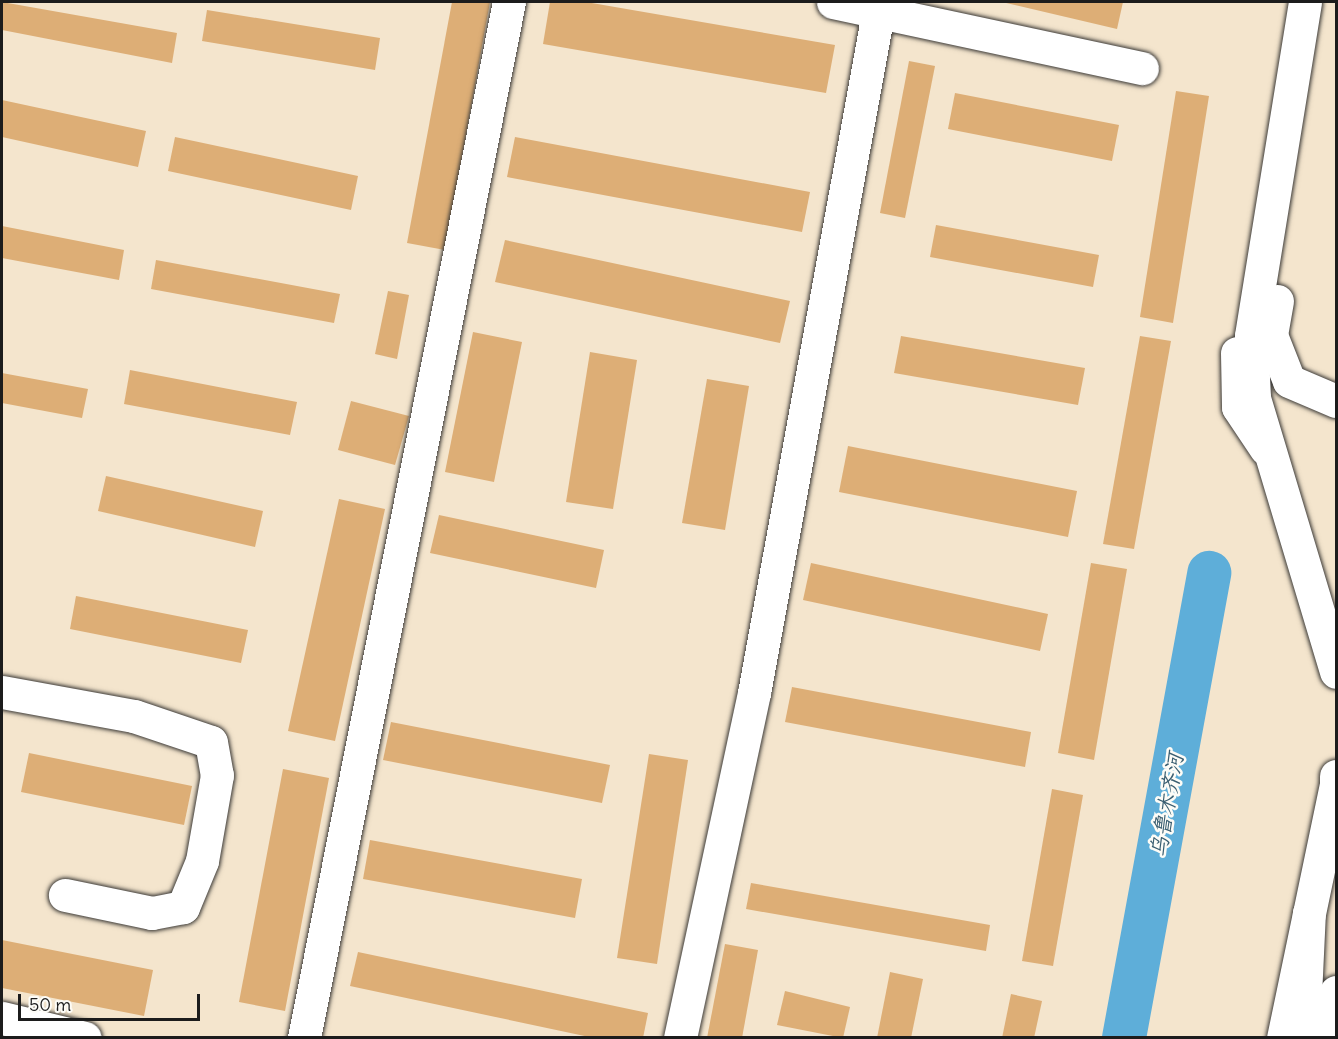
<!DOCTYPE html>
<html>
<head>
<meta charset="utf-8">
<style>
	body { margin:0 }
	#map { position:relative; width:1338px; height:1039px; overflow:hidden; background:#f4e5cd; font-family:Delius,"LXGW WenKai TC",sans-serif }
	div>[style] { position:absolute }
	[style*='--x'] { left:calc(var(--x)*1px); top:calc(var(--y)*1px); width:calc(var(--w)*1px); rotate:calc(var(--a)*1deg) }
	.river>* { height:44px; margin:-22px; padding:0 22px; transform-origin:22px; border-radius:22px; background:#5eaed9 }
	.building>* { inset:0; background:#ddae76 }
	.roads { filter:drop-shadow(0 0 2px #3c3a37) drop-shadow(0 0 2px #3c3a37) }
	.minor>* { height:33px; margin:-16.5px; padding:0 16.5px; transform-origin:16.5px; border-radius:16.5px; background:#fff }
	.highway>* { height:33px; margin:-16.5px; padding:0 16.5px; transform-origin:16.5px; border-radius:16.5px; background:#fff }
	span { translate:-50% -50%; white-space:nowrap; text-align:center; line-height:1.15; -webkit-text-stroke:5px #fdfcf7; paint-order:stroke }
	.water-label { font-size:21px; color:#3a5e71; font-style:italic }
	.frame { position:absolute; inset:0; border:3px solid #1c1c1c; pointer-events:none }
	.scale { position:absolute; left:18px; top:994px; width:182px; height:27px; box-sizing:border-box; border:3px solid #1c1c1c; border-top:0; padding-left:8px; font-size:18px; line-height:21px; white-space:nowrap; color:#1c1c1c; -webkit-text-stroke:4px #fdfcf7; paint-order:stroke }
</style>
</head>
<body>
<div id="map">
	<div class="river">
		<i style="--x:1124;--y:1038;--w:473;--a:-79.6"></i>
	</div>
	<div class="building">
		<i style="clip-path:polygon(2px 2px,177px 33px,172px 63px,2px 30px)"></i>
		<i style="clip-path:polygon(452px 2px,490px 2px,445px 250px,407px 243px)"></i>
		<i style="clip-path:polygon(550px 2px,586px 2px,835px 45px,826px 93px,543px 44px)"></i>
		<i style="clip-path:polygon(1002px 2px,1123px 2px,1117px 29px)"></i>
		<i style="clip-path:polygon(207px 10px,380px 38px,375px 70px,202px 41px)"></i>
		<i style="clip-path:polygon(909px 61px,935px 66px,905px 218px,880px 213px)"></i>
		<i style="clip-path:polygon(1176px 91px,1209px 96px,1173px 323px,1140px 317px)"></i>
		<i style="clip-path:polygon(955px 93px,1119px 125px,1112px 161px,948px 129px)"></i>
		<i style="clip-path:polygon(2px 100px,146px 131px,138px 167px,2px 137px)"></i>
		<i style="clip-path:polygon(175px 137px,358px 176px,351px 210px,168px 171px)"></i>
		<i style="clip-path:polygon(515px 137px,810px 192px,802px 232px,507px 177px)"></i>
		<i style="clip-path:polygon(936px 225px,1099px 255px,1093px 287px,930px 257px)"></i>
		<i style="clip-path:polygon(2px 226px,124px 250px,119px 280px,2px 258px)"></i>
		<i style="clip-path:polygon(505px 240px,790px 301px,780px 343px,495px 282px)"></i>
		<i style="clip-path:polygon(156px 260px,340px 294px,334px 323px,151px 289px)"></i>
		<i style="clip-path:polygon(388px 291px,409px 295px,397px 359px,375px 354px)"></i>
		<i style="clip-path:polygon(473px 332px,522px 342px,494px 482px,445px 472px)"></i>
		<i style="clip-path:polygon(901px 336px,1085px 368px,1078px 405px,894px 373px)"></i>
		<i style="clip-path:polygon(1140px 336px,1171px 341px,1134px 549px,1103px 544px)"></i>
		<i style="clip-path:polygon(590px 352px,637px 360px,613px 509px,566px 502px)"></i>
		<i style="clip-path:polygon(130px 370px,297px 402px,290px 435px,124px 404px)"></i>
		<i style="clip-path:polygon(2px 373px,88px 389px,82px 418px,2px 403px)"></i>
		<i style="clip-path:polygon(707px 379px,749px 386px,725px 530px,682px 523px)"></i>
		<i style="clip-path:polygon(351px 401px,409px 416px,395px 465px,338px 450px)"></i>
		<i style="clip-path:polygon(848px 446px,1077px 491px,1068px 537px,839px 492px)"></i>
		<i style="clip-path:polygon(106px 476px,263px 511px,255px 547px,98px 511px)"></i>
		<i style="clip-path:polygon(339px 499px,385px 509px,335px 741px,288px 731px)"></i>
		<i style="clip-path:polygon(439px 515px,604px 550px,596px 588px,430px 553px)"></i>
		<i style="clip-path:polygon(811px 563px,1048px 614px,1040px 651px,803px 600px)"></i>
		<i style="clip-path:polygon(1091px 563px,1127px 569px,1094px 760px,1058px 753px)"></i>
		<i style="clip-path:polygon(76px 596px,248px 630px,241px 663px,70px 629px)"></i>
		<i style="clip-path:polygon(792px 687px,1031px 732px,1025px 767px,785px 722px)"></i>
		<i style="clip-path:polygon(391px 722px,610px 765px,602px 803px,383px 760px)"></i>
		<i style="clip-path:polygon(29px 753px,192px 786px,184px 825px,21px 792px)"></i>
		<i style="clip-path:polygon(649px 754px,688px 760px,657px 964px,617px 958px)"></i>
		<i style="clip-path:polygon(283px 769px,329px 778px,285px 1011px,239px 1002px)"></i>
		<i style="clip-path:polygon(1052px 789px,1083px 795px,1053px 966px,1022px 961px)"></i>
		<i style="clip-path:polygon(370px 840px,582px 879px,575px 918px,363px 879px)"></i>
		<i style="clip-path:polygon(751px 883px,990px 925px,986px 951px,746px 909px)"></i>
		<i style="clip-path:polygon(2px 940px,153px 970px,144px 1016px,2px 988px)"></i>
		<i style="clip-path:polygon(725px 944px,758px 950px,742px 1038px,707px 1038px)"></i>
		<i style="clip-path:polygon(358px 952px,648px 1013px,643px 1038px,594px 1038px,350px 986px)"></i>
		<i style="clip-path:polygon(890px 972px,923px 979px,911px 1038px,877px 1038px)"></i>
		<i style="clip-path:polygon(785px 991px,850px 1007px,843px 1038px,777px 1025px)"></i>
		<i style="clip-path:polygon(1011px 994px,1042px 1001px,1034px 1038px,1002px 1038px)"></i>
	</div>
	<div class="roads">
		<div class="minor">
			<i style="--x:833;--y:2;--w:316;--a:12.1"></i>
			<i style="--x:1237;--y:353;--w:54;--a:88.9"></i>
			<i style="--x:1238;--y:407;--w:50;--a:56.3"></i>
			<i style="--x:2;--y:692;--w:134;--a:10.3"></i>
			<i style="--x:134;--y:716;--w:81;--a:18.7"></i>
			<i style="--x:211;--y:742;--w:34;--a:80"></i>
			<i style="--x:217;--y:775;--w:87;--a:99.9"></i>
			<i style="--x:202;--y:861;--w:50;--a:112.4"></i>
			<i style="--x:183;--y:907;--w:32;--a:169"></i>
			<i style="--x:152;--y:913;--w:89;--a:-168.3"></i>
			<i style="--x:2;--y:1018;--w:85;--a:13.5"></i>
			<i style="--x:304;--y:1038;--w:1056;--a:-78.81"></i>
			<i style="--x:680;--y:1038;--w:353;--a:-77.9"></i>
			<i style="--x:754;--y:693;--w:702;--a:-79.67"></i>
			<i style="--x:1283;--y:1038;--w:258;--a:-78.2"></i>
		</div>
		<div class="highway">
			<i style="--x:1305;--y:2;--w:338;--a:99.2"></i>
			<i style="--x:1251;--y:336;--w:62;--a:87.2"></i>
			<i style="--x:1254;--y:398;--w:286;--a:73.3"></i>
			<i style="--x:1277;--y:301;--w:35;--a:100"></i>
			<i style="--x:1271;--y:335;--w:49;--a:68.6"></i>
			<i style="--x:1289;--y:381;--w:51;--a:23.1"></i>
			<i style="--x:1336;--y:789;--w:13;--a:-90"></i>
			<i style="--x:1303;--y:1038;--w:125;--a:-87.3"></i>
			<i style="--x:1327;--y:1038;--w:47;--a:-78.9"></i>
		</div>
	</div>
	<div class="water-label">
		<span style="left:1167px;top:805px;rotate:-80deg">乌鲁木齐河</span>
	</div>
	<div class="frame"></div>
	<div class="scale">50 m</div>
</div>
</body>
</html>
